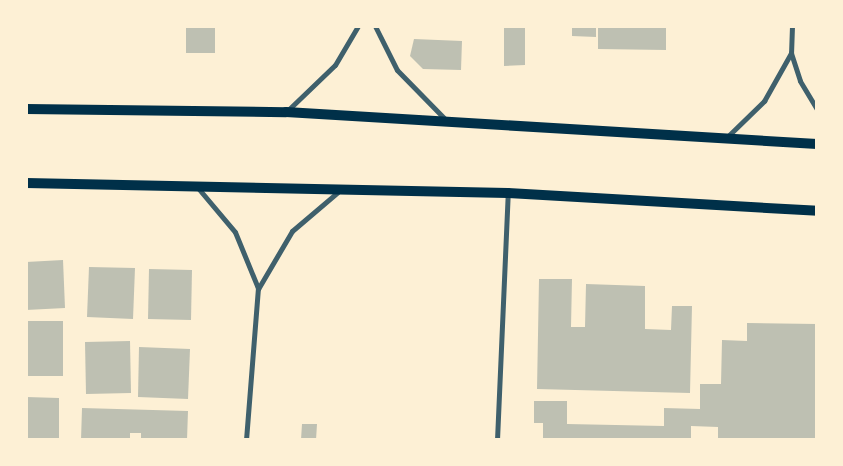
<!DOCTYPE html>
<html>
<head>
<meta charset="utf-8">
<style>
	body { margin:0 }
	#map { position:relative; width:843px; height:466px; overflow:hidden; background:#fdf0d5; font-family:Quicksand,sans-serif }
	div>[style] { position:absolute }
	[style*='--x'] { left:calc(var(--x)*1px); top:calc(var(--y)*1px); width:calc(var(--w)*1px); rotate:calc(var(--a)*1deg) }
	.building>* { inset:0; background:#bec0b2 }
	.minor>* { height:5px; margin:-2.5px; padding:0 2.5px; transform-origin:2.5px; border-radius:2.5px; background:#3f606c }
	.secondary>* { height:10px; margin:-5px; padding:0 5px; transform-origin:5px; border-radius:5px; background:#003049 }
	span { translate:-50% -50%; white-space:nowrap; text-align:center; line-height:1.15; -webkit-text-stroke:5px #fdf0d5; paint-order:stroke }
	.frame { position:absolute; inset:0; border:28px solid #fdf0d5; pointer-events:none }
</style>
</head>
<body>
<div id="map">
	<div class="building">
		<i style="clip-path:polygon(186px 26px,215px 26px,215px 53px,186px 53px)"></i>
		<i style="clip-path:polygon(504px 26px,525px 26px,525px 65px,504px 66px)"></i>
		<i style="clip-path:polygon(572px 26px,596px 26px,596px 37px,572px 36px)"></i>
		<i style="clip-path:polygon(598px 26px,666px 26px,666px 50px,598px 49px)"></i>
		<i style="clip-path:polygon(414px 39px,462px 41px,461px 70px,423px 69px,410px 56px)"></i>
		<i style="clip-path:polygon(63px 260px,65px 308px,26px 310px,26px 262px)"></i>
		<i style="clip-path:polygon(89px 267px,135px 268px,133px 319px,87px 317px)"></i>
		<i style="clip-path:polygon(149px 269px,192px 270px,191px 320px,148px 319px)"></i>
		<i style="clip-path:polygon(539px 279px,572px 279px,571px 327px,585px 327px,586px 284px,645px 286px,645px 329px,671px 330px,672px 306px,692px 306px,690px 393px,537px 389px)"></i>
		<i style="clip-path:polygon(26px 321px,63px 321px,63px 376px,26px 376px)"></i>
		<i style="clip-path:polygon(747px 323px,817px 324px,817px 440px,718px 440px,718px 427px,691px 426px,691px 440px,543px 440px,543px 423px,534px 423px,534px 401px,567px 401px,567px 424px,664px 426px,664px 408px,700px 409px,700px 384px,721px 384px,722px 340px,747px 341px)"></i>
		<i style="clip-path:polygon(130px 341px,131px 393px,86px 394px,85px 342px)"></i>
		<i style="clip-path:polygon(139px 347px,190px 349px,188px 399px,138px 397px)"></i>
		<i style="clip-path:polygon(26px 397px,59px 398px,59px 440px,26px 440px)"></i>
		<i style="clip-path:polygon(82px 408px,188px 411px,187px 440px,141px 440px,141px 433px,130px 433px,130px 440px,81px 440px)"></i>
		<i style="clip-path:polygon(302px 424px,317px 424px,316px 440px,301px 440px)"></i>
	</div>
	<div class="minor">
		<i style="--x:375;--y:26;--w:49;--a:63.4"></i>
		<i style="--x:397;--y:70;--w:70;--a:45.6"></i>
		<i style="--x:792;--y:26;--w:27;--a:92"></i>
		<i style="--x:791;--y:53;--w:29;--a:72"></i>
		<i style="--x:800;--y:81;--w:33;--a:59"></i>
		<i style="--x:287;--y:111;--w:66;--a:-43.8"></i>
		<i style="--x:335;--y:65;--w:45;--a:-59.5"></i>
		<i style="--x:727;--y:137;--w:52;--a:-44.2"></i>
		<i style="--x:764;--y:101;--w:55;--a:-60.6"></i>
		<i style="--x:198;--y:188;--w:57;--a:49.9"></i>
		<i style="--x:235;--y:232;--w:61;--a:67.7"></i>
		<i style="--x:246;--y:440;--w:151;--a:-85.5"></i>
		<i style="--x:258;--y:289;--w:67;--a:-59.6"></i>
		<i style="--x:292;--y:231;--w:60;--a:-40.3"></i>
		<i style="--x:497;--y:440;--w:247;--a:-87.5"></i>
	</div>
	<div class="secondary">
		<i style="--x:26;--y:109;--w:260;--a:0.7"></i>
		<i style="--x:286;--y:112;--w:532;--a:3.45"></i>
		<i style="--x:26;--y:183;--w:482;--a:1.2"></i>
		<i style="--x:508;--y:193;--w:310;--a:3.3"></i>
	</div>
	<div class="frame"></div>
</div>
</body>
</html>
